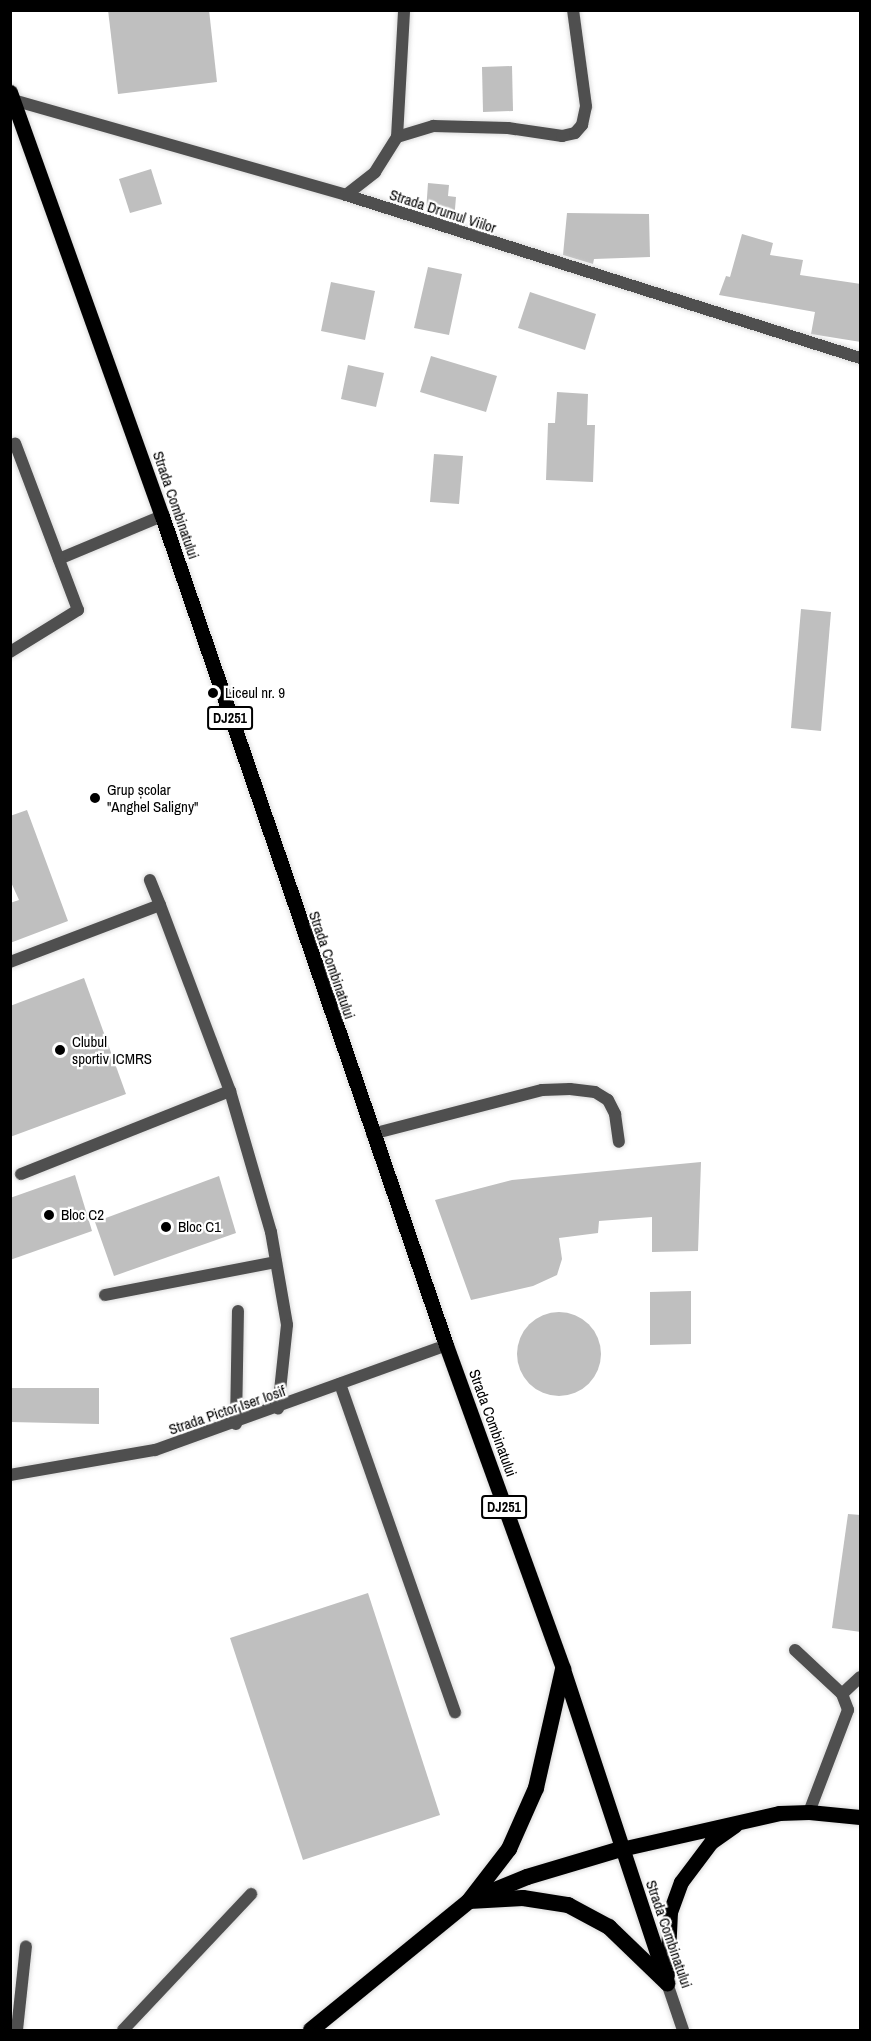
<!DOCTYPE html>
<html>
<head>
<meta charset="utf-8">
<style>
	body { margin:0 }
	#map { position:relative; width:871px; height:2041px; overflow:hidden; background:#fff; font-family:"Archivo Narrow",sans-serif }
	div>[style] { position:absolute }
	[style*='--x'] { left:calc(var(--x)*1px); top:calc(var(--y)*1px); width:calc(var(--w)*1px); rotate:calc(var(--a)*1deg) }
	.building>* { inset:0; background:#bfbfbf }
	.round { border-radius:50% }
	.roads { filter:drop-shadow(0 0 2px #dbdbdb) drop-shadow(0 0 2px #dbdbdb) }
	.service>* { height:12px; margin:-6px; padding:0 6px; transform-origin:6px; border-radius:6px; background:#4f4f4f }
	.minor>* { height:12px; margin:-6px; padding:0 6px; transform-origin:6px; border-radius:6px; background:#4f4f4f }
	.tertiary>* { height:12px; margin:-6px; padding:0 6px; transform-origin:6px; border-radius:6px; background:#4f4f4f }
	.primary>* { height:15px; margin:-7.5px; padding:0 7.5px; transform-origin:7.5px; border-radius:7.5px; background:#000 }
	.trunk>* { height:16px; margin:-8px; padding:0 8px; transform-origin:8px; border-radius:8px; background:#000 }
	.dots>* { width:16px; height:16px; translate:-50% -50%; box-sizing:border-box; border:3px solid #fff; border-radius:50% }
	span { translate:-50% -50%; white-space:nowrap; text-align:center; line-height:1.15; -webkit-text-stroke:4.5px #fff; paint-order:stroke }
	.shield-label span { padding:2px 4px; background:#fff; border:2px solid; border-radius:4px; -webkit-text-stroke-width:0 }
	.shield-label { font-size:14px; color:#000; font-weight:700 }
	.street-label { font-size:15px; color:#000 }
	.poi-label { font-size:15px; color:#000 }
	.left { translate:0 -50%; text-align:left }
	.frame { position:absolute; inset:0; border:12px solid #000; pointer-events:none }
</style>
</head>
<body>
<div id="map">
	<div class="building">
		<i style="clip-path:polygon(108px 10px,209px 10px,217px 82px,118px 94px)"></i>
		<i style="clip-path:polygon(512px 66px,513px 111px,483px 112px,482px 67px)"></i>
		<i style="clip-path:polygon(151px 169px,162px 204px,130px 213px,119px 179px)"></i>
		<i style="clip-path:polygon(428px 183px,449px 185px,448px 196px,456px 197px,454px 221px,426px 212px)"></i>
		<i style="clip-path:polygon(567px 213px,649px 214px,650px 257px,594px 259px,593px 264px,563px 255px)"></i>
		<i style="clip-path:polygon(742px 234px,773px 243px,770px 255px,803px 260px,800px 275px,861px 284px,861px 342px,811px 334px,815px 312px,719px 295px,726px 276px,730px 277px)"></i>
		<i style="clip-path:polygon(428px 267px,462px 274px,449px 335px,414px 328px)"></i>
		<i style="clip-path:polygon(331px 282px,375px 291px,365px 340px,321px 331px)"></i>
		<i style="clip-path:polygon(530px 292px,596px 314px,585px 350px,518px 328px)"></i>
		<i style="clip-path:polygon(431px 356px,497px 376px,486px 412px,420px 392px)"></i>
		<i style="clip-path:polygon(348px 365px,384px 373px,376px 407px,341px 399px)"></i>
		<i style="clip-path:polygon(557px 392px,588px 394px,587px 425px,595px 425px,593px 482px,546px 480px,548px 423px,555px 423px)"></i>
		<i style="clip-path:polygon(434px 454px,463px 456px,459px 504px,430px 502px)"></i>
		<i style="clip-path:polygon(801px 609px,831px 612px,821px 731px,791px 728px)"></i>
		<i style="clip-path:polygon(27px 810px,68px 921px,10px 943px,10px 903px,19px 900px,10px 880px,10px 816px)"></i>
		<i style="clip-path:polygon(84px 978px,126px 1094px,10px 1137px,10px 1006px)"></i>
		<i style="clip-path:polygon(701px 1162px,698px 1251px,652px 1252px,652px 1217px,599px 1221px,598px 1233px,559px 1238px,562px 1259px,557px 1275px,533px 1286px,471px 1300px,435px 1200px,512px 1180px)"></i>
		<i style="clip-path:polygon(75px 1175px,92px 1231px,10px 1260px,10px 1198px)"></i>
		<i style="clip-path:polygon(219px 1176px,236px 1233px,114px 1276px,95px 1222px)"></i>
		<i style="clip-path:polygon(691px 1291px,691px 1344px,650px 1345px,650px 1292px)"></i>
		<i class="round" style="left:517px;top:1312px;width:84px;height:84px"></i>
		<i style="clip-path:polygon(10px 1388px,99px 1388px,99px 1424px,10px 1422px)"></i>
		<i style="clip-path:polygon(848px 1514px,861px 1515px,861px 1632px,832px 1628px)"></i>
		<i style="clip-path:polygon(368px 1593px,440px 1815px,303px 1860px,230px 1638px)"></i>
	</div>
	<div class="roads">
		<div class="service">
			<i style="--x:346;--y:195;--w:37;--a:-38"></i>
			<i style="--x:375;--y:172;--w:41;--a:-57.8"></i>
			<i style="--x:397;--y:137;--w:127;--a:-86.8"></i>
			<i style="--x:59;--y:559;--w:112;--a:-22.7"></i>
			<i style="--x:10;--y:652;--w:80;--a:-31.7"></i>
			<i style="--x:78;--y:610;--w:178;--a:-110.7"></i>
			<i style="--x:160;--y:905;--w:199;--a:69.4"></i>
			<i style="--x:230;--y:1091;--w:147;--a:73.8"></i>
			<i style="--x:271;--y:1232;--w:94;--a:80.2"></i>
			<i style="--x:287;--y:1325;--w:84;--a:96.1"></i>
			<i style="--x:10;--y:962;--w:160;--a:-20.8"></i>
			<i style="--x:160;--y:905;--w:27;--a:-112"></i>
			<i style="--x:372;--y:1134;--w:176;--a:-14.5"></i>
			<i style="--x:542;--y:1090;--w:28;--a:-2"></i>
			<i style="--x:570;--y:1089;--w:25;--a:7"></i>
			<i style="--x:595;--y:1092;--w:15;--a:32"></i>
			<i style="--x:608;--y:1100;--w:16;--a:63"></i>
			<i style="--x:615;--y:1114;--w:28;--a:82"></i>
			<i style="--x:21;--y:1174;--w:225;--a:-21.7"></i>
			<i style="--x:105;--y:1295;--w:174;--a:-10.9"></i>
			<i style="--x:340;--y:1384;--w:348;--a:70.7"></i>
			<i style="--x:236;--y:1424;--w:113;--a:-89"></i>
			<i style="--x:795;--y:1650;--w:64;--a:43.1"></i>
			<i style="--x:842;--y:1694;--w:17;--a:69"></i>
			<i style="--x:848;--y:1710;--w:109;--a:110.9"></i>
			<i style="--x:842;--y:1694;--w:25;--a:-43"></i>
			<i style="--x:17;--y:2030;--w:84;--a:-83.9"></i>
			<i style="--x:123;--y:2030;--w:187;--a:-46.7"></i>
		</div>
		<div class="minor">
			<i style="--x:13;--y:100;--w:346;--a:15.9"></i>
			<i style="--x:346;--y:195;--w:539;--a:17.59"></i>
			<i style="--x:397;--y:137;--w:38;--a:-17"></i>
			<i style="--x:433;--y:126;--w:75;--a:1.5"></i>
			<i style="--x:508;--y:128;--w:55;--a:8.4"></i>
			<i style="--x:562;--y:136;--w:13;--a:-13"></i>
			<i style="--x:575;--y:133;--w:11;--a:-49"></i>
			<i style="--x:582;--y:125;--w:19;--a:-78"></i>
			<i style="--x:586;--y:106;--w:97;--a:-97.7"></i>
			<i style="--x:10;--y:1475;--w:147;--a:-9.8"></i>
			<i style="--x:155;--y:1450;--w:309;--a:-19.8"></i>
		</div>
		<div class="tertiary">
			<i style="--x:667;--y:1983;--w:50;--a:71.2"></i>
		</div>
		<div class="primary">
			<i style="--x:10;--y:92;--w:450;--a:70.3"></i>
			<i style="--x:162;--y:516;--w:876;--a:71.09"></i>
			<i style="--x:446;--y:1345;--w:344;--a:70.1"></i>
			<i style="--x:563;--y:1669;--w:331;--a:71.7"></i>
			<i style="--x:621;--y:1849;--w:162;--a:-12.8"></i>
			<i style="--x:779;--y:1813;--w:30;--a:-2"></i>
			<i style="--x:809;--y:1812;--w:51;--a:5.6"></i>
			<i style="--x:667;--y:1975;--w:63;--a:-87.3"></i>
			<i style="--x:670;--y:1912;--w:32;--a:-70"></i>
			<i style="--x:681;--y:1882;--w:50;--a:-53.1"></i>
			<i style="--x:711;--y:1842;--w:29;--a:-35"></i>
		</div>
		<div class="trunk">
			<i style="--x:478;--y:1897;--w:53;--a:-22.2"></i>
			<i style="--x:527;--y:1877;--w:98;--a:-16.6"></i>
			<i style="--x:469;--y:1901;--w:54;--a:-3.2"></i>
			<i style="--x:523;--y:1898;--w:46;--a:8.8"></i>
			<i style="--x:568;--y:1905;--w:47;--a:28.2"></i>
			<i style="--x:609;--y:1927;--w:81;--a:44"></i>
			<i style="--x:311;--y:2030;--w:204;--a:-39.2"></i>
			<i style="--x:469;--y:1901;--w:66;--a:-52.4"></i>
			<i style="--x:509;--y:1849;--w:67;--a:-66.1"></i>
			<i style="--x:536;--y:1788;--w:122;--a:-77.2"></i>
		</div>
	</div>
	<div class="dots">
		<i style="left:213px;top:693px;background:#000"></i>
		<i style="left:95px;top:798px;background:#000"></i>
		<i style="left:60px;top:1050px;background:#000"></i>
		<i style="left:49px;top:1215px;background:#000"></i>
		<i style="left:166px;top:1227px;background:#000"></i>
	</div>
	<div class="shield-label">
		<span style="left:230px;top:718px">DJ251</span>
		<span style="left:504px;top:1507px">DJ251</span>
	</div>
	<div class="street-label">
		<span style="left:443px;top:211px;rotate:18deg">Strada Drumul Viilor</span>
		<span style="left:176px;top:505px;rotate:71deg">Strada Combinatului</span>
		<span style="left:332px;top:965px;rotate:71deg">Strada Combinatului</span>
		<span style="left:227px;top:1410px;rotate:-19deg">Strada Pictor Iser Iosif</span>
		<span style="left:493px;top:1423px;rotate:70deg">Strada Combinatului</span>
		<span style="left:669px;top:1934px;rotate:71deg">Strada Combinatului</span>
	</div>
	<div class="poi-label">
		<span class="left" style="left:225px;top:693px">Liceul nr. 9</span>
		<span class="left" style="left:107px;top:798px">Grup școlar<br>"Anghel Saligny"</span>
		<span class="left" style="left:72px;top:1050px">Clubul<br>sportiv ICMRS</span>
		<span class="left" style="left:61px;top:1215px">Bloc C2</span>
		<span class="left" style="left:178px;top:1227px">Bloc C1</span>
	</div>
	<div class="frame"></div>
</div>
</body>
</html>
